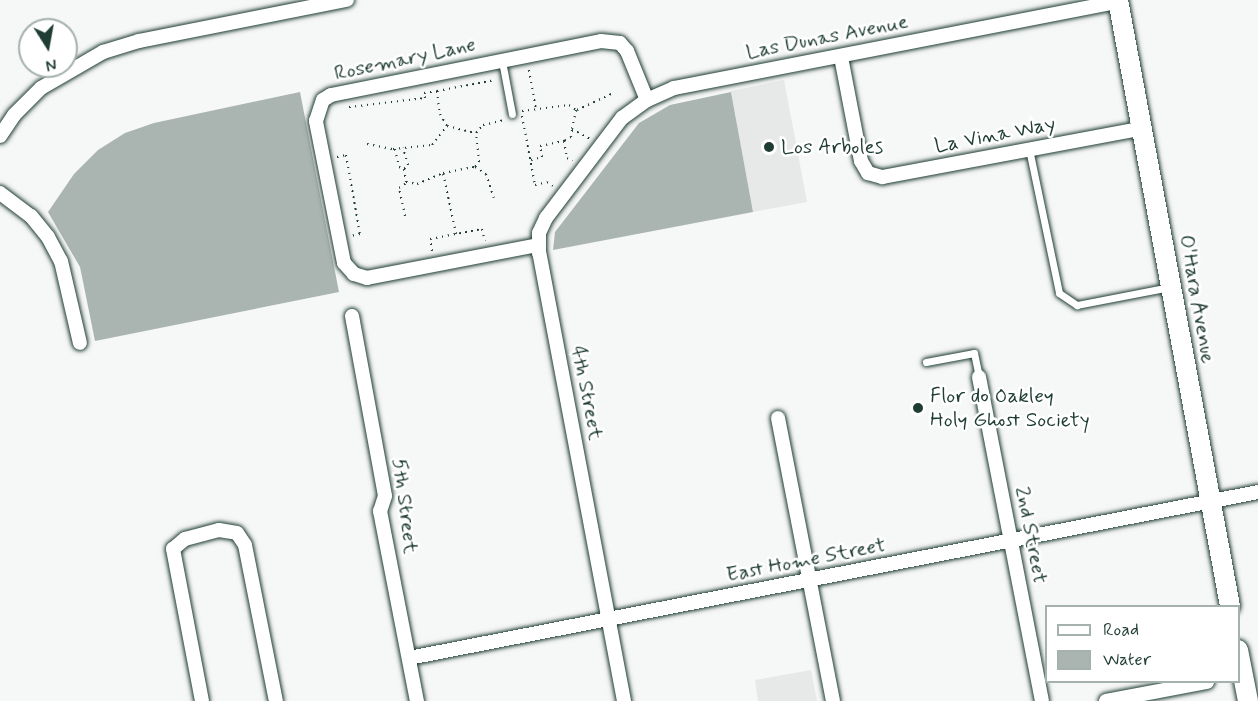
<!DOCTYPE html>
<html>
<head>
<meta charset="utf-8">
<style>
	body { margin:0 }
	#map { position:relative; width:1258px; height:701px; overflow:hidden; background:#f6f7f7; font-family:Mynerve,sans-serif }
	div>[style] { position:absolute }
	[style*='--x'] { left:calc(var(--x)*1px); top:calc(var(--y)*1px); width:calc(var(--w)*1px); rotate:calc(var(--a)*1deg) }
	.built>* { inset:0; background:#e6e9e8 }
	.water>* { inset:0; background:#aab5b1 }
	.path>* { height:2px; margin-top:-1px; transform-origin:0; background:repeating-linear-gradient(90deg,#1f3d34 0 1.5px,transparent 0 6px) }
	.roads { filter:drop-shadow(0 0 2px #1f3d34) drop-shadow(0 0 2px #1f3d34) }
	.service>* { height:7px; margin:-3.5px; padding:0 3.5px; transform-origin:3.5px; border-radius:3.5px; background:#fff }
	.minor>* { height:14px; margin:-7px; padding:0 7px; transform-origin:7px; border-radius:7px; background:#fff }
	.secondary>* { height:20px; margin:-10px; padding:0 10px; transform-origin:10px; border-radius:10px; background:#fff }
	.dots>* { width:16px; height:16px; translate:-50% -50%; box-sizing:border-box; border:3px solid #fff; border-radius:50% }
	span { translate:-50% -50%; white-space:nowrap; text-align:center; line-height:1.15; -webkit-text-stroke:5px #fff; paint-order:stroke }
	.street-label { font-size:21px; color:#1f3d34 }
	.poi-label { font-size:21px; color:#1f3d34 }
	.left { translate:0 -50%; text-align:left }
	.legend { position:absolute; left:1045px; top:605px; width:195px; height:78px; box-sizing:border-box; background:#fff; border:2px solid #a5b1ae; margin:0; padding:8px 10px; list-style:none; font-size:18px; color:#1f3d34 }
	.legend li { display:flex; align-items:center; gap:12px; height:30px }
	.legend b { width:30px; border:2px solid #a5b1ae }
	.north { position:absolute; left:18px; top:18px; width:60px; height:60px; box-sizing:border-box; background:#fff; border:2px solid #a5b1ae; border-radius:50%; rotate:169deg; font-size:16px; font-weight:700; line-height:24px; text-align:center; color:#1f3d34 }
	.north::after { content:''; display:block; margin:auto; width:21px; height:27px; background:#1f3d34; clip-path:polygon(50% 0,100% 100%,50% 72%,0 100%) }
</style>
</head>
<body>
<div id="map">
	<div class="built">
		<i style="clip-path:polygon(784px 80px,807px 202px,753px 212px,731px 91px)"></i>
		<i style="clip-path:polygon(811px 670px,817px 701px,758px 701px,755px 680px)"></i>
	</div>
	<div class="water">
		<i style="clip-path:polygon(300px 92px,339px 292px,95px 341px,80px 267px,48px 212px,74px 174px,98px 150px,125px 133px,154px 123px)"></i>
		<i style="clip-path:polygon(731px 92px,753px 212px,553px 250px,555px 232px,639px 123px,670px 105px)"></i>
	</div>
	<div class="path">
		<i style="--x:529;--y:70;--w:39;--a:80"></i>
		<i style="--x:437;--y:91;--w:59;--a:-10.7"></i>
		<i style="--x:349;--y:107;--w:77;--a:-6.8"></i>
		<i style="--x:425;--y:98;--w:5;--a:-101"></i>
		<i style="--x:424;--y:93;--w:13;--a:-9"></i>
		<i style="--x:437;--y:91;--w:23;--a:83"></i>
		<i style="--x:440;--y:114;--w:14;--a:60"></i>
		<i style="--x:577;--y:110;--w:38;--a:-25"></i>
		<i style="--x:522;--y:111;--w:47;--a:-7.3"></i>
		<i style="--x:569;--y:105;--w:9;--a:36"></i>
		<i style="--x:576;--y:110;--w:19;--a:102"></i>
		<i style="--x:572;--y:129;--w:21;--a:29"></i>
		<i style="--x:522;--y:116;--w:70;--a:79.3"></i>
		<i style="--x:535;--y:185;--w:12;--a:-14"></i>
		<i style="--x:547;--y:182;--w:7;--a:34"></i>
		<i style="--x:572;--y:130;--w:7;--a:98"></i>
		<i style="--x:571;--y:137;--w:8;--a:150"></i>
		<i style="--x:564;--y:141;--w:17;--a:80"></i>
		<i style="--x:567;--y:158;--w:6;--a:31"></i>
		<i style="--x:367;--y:144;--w:26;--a:11"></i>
		<i style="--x:393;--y:149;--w:39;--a:-6"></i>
		<i style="--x:432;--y:145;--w:24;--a:-52"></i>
		<i style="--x:447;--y:126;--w:30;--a:14"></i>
		<i style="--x:395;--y:149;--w:18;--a:77"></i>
		<i style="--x:399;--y:167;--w:5;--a:22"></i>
		<i style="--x:404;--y:169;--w:6;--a:-45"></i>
		<i style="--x:408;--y:165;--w:18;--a:-106"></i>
		<i style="--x:337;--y:157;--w:9;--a:-13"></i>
		<i style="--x:346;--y:155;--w:80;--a:80"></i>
		<i style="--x:360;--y:234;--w:9;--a:167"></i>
		<i style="--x:531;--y:160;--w:11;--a:-15"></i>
		<i style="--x:542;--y:157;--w:11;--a:-100"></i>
		<i style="--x:540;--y:146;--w:25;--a:-12"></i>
		<i style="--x:475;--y:167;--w:13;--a:32"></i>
		<i style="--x:486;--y:174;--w:25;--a:72"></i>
		<i style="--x:404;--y:169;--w:13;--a:81"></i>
		<i style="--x:406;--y:182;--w:11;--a:10"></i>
		<i style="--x:417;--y:184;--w:28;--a:-23"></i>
		<i style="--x:405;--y:216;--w:29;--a:-102"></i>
		<i style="--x:399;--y:188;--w:11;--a:-34"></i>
		<i style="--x:456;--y:234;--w:62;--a:-102"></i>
		<i style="--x:443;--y:173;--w:33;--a:-11"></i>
		<i style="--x:475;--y:167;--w:6;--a:-51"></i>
		<i style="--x:479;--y:162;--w:29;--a:-96"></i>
		<i style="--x:476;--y:133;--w:11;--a:-49"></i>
		<i style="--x:483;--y:125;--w:23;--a:-13"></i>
		<i style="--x:432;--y:251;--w:12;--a:-99"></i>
		<i style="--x:430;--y:239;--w:53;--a:-10.9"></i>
		<i style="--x:482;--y:229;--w:12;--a:76"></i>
		<i style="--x:1183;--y:258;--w:9;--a:-6"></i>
	</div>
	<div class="roads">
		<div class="service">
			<i style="--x:502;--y:61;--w:54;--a:79.3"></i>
			<i style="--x:1029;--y:149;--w:147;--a:78.2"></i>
			<i style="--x:1059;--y:293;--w:22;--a:34"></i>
			<i style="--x:1077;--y:305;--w:95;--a:-11"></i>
			<i style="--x:926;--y:362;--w:49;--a:-10.6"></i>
			<i style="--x:974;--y:353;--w:25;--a:78"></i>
		</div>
		<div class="minor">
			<i style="--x:841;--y:57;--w:106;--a:79.1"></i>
			<i style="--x:861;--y:161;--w:14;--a:60"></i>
			<i style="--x:868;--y:173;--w:15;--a:16"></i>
			<i style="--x:882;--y:177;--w:266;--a:-10.6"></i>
			<i style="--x:0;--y:136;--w:25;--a:-56"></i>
			<i style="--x:14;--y:115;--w:38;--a:-45"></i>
			<i style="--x:41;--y:88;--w:72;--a:-30.1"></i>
			<i style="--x:103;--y:52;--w:38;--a:-17"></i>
			<i style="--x:139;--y:41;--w:212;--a:-11.2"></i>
			<i style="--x:0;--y:193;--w:39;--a:37"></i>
			<i style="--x:31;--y:216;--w:27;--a:51"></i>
			<i style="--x:48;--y:237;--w:27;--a:62"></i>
			<i style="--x:61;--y:261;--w:84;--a:77"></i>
			<i style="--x:538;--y:245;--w:174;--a:169.1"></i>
			<i style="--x:367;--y:278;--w:14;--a:-163"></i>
			<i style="--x:354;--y:274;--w:15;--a:-132"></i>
			<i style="--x:344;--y:263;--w:145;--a:-101.2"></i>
			<i style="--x:316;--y:121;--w:22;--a:-72"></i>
			<i style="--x:323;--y:100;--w:9;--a:-32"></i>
			<i style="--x:331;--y:95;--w:275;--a:-11.3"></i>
			<i style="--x:601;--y:41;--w:19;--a:6"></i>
			<i style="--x:620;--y:43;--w:11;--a:49"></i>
			<i style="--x:627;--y:51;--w:53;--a:67.8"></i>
			<i style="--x:352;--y:316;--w:183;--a:79.6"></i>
			<i style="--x:385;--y:496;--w:16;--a:108"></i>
			<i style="--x:380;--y:511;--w:194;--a:79"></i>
			<i style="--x:979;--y:377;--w:330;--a:79"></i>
			<i style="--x:778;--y:418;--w:288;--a:79"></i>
			<i style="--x:409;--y:658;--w:865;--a:-11.06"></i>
			<i style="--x:202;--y:701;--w:155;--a:-100.8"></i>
			<i style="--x:173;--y:549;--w:16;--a:-40"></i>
			<i style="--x:185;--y:539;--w:35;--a:-15"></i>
			<i style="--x:219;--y:530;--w:18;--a:9"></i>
			<i style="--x:237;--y:533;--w:14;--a:56"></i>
			<i style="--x:245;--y:545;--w:159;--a:78.8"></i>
			<i style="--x:624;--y:701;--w:456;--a:-100.7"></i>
			<i style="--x:539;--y:253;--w:20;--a:-90"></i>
			<i style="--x:539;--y:233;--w:17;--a:-65"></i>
			<i style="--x:546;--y:218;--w:126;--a:-52.8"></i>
			<i style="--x:622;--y:118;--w:31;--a:-36"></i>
			<i style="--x:647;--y:100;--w:30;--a:-24"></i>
			<i style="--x:674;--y:88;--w:452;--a:-11"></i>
			<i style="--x:1106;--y:701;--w:103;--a:-10.7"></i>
		</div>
		<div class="secondary">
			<i style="--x:1118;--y:0;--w:616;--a:79.53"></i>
			<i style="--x:1238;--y:650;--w:52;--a:78.9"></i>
		</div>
	</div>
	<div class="dots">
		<i style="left:769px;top:147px;background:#1f3d34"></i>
		<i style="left:918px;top:408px;background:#1f3d34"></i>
	</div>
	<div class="street-label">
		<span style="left:827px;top:37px;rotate:-11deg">Las Dunas Avenue</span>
		<span style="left:405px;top:59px;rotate:-12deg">Rosemary Lane</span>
		<span style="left:995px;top:135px;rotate:-11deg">La Vina Way</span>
		<span style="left:1197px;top:299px;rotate:80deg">O'Hara Avenue</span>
		<span style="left:587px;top:393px;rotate:79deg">4th Street</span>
		<span style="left:405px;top:506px;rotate:83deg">5th Street</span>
		<span style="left:1031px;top:535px;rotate:79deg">2nd Street</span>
		<span style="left:806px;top:560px;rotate:-11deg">East Home Street</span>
	</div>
	<div class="poi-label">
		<span class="left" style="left:781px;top:147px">Los Arboles</span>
		<span class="left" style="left:930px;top:408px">Flor do Oakley<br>Holy Ghost Society</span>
	</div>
	<ul class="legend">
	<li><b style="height:8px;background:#fff"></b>Road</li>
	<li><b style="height:16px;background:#aab5b1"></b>Water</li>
	</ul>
	<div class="north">N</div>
</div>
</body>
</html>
